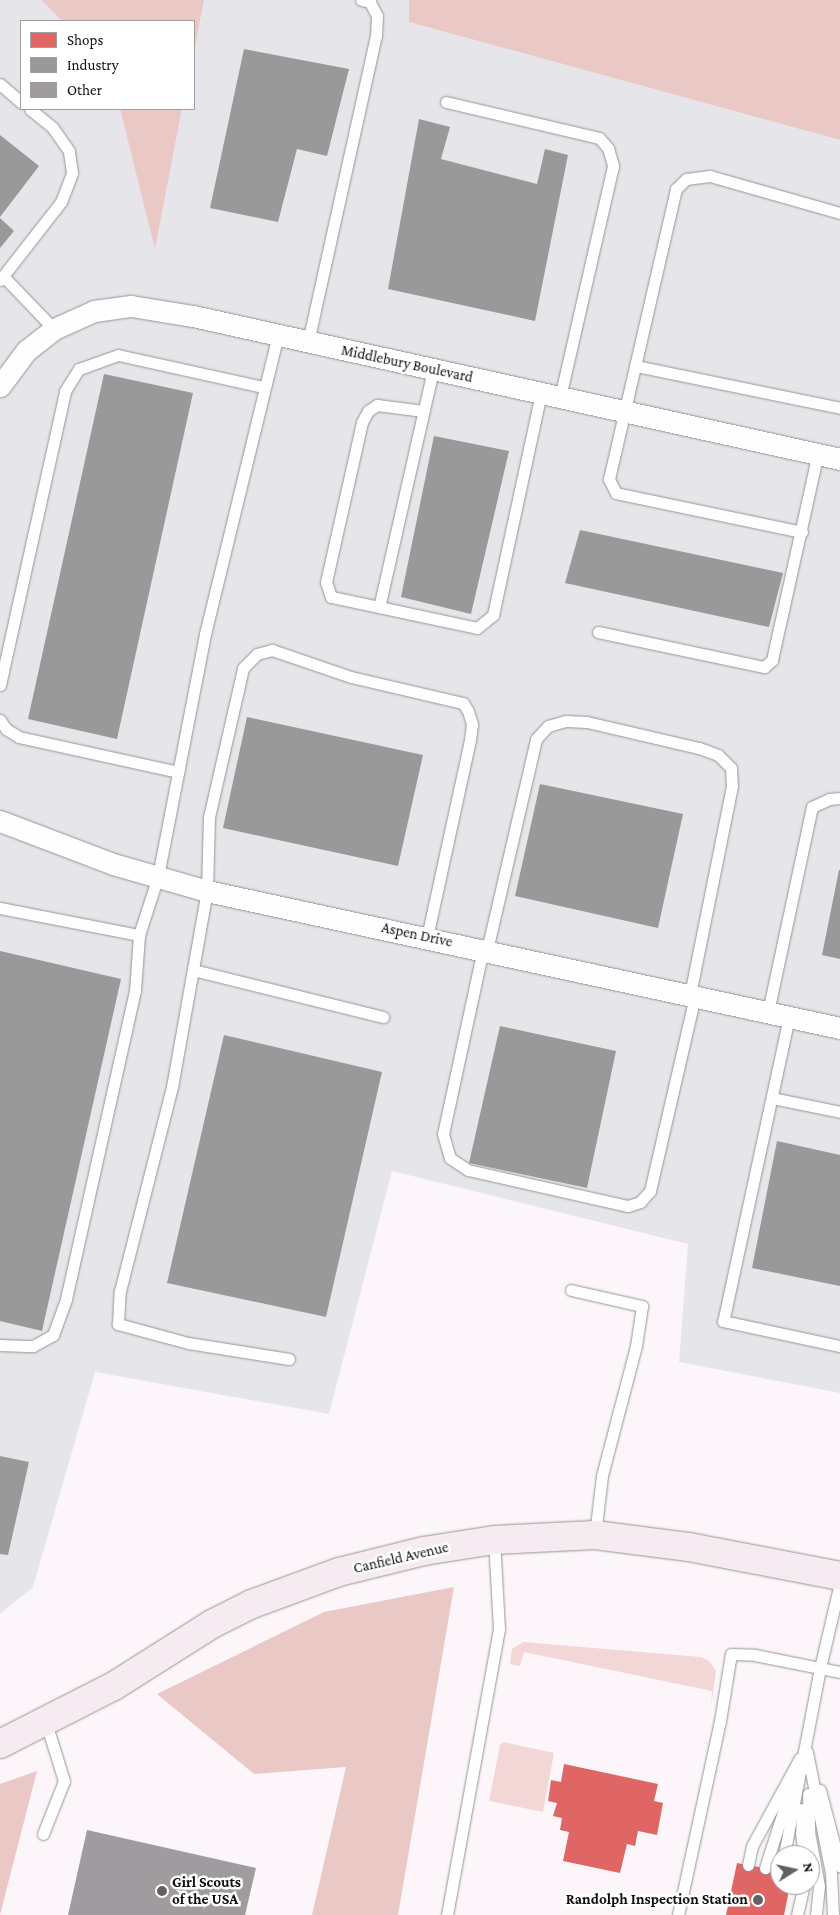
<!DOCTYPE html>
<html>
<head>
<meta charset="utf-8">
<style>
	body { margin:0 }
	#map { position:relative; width:840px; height:1915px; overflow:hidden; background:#fcf6fa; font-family:"Crimson Pro",serif }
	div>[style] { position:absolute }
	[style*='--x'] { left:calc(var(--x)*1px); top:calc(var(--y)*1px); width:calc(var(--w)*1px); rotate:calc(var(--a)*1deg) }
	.industrial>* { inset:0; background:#e6e6ea }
	.green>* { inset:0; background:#f3d7d7 }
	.forest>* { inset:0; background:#eac8c5 }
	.shops>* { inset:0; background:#e06666 }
	.industry>* { inset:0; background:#999 }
	.building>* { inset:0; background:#a09b9f }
	.roads { filter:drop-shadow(0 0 1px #969495) drop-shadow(0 0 1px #969495) }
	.lane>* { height:11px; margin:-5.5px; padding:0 5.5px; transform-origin:5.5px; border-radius:5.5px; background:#fffefe }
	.street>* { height:21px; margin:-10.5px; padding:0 10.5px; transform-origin:10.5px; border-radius:10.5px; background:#fffefe }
	.secondary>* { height:28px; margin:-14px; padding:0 14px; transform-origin:14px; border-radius:14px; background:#f6ebf1 }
	.dots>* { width:14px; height:14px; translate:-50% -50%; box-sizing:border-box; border:2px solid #fff; border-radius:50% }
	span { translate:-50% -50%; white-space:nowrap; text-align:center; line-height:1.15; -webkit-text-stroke:5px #fff; paint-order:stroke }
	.street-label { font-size:15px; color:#101010 }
	.poi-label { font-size:15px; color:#101010; font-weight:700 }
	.left { translate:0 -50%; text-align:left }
	.right { translate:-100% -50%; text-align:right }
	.legend { position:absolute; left:20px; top:20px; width:175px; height:90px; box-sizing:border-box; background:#fff; border:1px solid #9f9f9f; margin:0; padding:6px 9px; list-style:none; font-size:15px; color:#101010 }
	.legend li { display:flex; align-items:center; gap:10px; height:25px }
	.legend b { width:25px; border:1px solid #9f9f9f }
	.north { position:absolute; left:770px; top:1845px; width:50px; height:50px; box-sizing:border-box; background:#fff; border:1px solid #9f9f9f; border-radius:50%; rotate:80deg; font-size:14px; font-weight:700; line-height:20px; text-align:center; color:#101010 }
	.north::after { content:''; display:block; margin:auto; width:18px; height:22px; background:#636062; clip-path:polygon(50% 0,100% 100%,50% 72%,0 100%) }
</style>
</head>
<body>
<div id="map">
	<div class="industrial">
		<i style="clip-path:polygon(0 0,41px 0,62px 21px,21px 21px,21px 109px,120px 109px,155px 247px,182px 109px,194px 109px,194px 52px,204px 0,409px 0,409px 22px,840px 140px,840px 1393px,679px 1362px,688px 1244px,392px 1171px,329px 1414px,95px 1372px,33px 1587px,0 1614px)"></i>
	</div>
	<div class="green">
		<i style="clip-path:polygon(523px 1642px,701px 1657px,709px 1661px,716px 1671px,711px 1707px,712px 1691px,524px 1652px,520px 1666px,510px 1664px,512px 1649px)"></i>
		<i style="clip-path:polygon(504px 1742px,554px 1753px,543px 1812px,489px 1801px,500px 1745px)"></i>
	</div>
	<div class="forest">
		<i style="clip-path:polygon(41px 0,204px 0,194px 52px,194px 21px,62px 21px)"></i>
		<i style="clip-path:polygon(409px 0,840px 0,840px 140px,409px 22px)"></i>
		<i style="clip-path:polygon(120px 109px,182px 109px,155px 249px)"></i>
		<i style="clip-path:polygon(454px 1587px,398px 1915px,312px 1915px,346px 1767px,254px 1774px,157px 1694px,324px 1612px)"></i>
		<i style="clip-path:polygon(37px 1771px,0 1915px,0 1784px)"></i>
	</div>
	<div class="shops">
		<i style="clip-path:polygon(564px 1764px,658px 1784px,654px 1801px,663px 1803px,657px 1835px,638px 1831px,635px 1846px,627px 1844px,620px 1873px,563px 1861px,569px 1832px,560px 1830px,562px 1818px,553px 1816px,557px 1803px,548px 1801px,551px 1780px,561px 1782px)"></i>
		<i style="clip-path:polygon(737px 1863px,780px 1871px,780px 1885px,790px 1885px,784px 1915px,726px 1915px)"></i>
	</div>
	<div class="industry">
		<i style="clip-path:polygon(244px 49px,349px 69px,327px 156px,297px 149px,278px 222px,210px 208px)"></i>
		<i style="clip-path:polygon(419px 119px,450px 127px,441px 159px,537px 184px,545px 149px,568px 155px,535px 321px,388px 289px)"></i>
		<i style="clip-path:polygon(0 135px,39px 166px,0 217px)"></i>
		<i style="clip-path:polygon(0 218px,14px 231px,0 248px)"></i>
		<i style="clip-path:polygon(104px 374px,193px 393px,117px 739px,28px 719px)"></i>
		<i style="clip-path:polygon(434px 436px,509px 451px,471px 614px,401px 597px)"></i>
		<i style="clip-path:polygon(580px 530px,783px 573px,769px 627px,565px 583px)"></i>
		<i style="clip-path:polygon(247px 717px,423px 755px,398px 866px,223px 828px)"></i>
		<i style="clip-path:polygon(540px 784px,683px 814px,658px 928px,515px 896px)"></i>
		<i style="clip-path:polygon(839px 870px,840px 870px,840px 959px,822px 955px)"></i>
		<i style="clip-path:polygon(0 951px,121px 979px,42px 1331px,0 1321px)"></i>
		<i style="clip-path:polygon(500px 1026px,616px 1051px,587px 1188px,469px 1163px)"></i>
		<i style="clip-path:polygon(224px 1035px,382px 1072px,326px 1317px,167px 1283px)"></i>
		<i style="clip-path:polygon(777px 1141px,840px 1155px,840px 1286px,752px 1268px)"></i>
		<i style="clip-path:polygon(0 1456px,29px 1462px,8px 1555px,0 1554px)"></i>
	</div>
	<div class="building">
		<i style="clip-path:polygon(87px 1830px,256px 1868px,245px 1915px,68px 1915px)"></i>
	</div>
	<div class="roads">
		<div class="lane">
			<i style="--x:0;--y:84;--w:28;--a:41"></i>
			<i style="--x:446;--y:102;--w:157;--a:13.2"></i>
			<i style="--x:599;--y:138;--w:13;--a:48"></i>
			<i style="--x:608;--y:148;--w:19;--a:74"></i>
			<i style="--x:613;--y:166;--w:237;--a:102.9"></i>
			<i style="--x:3;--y:276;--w:74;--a:46.1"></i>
			<i style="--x:0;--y:280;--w:99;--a:-52"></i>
			<i style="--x:61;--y:202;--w:31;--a:-69"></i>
			<i style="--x:72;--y:173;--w:22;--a:-98"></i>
			<i style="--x:69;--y:151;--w:29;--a:-125"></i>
			<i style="--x:52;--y:127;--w:28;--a:-141"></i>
			<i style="--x:308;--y:342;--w:313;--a:-77.5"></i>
			<i style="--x:376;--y:36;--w:20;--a:-87"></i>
			<i style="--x:377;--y:16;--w:16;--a:-117"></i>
			<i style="--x:370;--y:2;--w:9;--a:-167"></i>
			<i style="--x:636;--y:366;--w:208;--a:11.6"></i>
			<i style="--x:433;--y:370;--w:243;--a:102.8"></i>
			<i style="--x:379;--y:607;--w:100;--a:12.1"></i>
			<i style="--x:477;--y:628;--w:21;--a:-39"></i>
			<i style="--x:493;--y:615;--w:227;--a:-77.8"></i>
			<i style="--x:802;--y:532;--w:190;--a:-168.2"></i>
			<i style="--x:616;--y:493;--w:16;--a:-117"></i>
			<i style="--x:609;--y:479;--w:298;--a:-77"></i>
			<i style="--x:676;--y:189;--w:14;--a:-45"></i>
			<i style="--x:686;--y:179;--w:24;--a:-7"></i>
			<i style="--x:710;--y:176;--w:135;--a:15.9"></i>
			<i style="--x:379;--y:607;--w:49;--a:-168.2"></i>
			<i style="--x:331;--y:597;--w:16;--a:-108"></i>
			<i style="--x:326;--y:582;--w:164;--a:-77.3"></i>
			<i style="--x:362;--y:422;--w:13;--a:-61"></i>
			<i style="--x:368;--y:411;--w:11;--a:-34"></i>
			<i style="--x:377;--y:405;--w:47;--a:7.3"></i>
			<i style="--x:598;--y:632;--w:170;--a:11.9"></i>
			<i style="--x:764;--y:667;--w:11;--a:-41"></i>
			<i style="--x:772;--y:660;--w:212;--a:-77.5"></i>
			<i style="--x:0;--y:685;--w:301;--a:-77.5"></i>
			<i style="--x:65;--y:391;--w:26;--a:-58"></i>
			<i style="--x:79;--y:369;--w:41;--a:-19.7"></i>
			<i style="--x:118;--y:355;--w:148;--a:12.4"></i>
			<i style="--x:0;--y:720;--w:11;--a:56"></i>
			<i style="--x:6;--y:729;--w:15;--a:32"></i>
			<i style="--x:19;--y:737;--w:163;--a:12.4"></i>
			<i style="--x:0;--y:908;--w:142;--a:11"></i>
			<i style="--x:139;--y:935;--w:62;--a:-72.1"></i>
			<i style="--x:158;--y:876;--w:247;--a:-79"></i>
			<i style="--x:205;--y:634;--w:308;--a:-76.3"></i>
			<i style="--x:483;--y:949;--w:189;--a:102.2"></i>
			<i style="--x:443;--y:1134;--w:25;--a:74"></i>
			<i style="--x:450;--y:1158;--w:22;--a:34"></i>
			<i style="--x:468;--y:1170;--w:164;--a:12.7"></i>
			<i style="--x:628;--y:1206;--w:13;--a:-18"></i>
			<i style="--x:640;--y:1202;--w:15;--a:-48"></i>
			<i style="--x:650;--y:1191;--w:200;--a:-77"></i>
			<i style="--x:487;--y:950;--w:217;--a:-76.9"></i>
			<i style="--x:536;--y:739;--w:18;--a:-47"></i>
			<i style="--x:548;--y:726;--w:19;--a:-16"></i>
			<i style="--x:566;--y:721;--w:21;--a:3"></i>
			<i style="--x:587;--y:722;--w:115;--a:13.1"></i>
			<i style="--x:699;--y:748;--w:20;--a:20"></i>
			<i style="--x:718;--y:755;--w:18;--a:45"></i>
			<i style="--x:731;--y:768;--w:18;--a:87"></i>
			<i style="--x:732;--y:786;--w:213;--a:101.4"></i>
			<i style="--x:193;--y:970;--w:196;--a:13.9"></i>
			<i style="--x:768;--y:1012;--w:210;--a:-77.9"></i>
			<i style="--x:812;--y:807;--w:19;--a:-25"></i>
			<i style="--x:829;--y:799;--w:11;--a:-5"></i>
			<i style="--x:789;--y:1017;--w:311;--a:102.2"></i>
			<i style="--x:723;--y:1321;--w:120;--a:12.1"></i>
			<i style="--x:772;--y:1098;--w:69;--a:11.6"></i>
			<i style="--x:571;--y:1290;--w:73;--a:12.7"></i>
			<i style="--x:642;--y:1306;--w:40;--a:98.5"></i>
			<i style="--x:636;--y:1346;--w:134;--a:104.7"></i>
			<i style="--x:602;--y:1476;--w:59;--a:96.8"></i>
			<i style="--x:0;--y:1345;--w:33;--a:2"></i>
			<i style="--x:33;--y:1346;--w:23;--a:-29"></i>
			<i style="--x:53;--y:1335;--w:38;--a:-70"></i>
			<i style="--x:66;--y:1299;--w:316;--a:-77.4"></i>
			<i style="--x:135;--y:991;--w:56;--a:-85.9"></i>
			<i style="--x:289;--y:1359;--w:102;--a:-171"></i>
			<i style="--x:188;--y:1343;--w:73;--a:-164.8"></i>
			<i style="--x:118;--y:1324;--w:33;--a:-87"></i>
			<i style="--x:120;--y:1291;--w:211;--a:-75.7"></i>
			<i style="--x:172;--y:1087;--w:199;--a:-79.9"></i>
			<i style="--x:207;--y:891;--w:74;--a:-88.5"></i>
			<i style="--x:209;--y:817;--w:153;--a:-77.1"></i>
			<i style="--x:243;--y:668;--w:20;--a:-45"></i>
			<i style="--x:257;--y:654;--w:16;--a:-15"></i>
			<i style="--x:272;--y:650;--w:83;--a:18.9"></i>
			<i style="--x:351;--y:677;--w:115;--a:13.1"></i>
			<i style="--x:463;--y:703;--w:9;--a:58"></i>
			<i style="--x:468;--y:711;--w:14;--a:73"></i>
			<i style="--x:472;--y:724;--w:16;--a:97"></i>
			<i style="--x:470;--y:740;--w:202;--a:102.3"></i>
			<i style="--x:807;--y:1752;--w:123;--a:78.8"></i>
			<i style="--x:831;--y:1873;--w:42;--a:87.3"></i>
			<i style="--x:820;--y:1790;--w:79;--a:75.3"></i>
			<i style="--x:808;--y:1794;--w:38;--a:88"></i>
			<i style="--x:809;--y:1832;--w:55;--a:79.5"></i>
			<i style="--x:819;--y:1886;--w:29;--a:96"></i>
			<i style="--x:802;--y:1809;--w:24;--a:92"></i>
			<i style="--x:801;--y:1833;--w:22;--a:82"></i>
			<i style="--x:43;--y:1834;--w:57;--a:-68.4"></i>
			<i style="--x:64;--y:1781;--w:61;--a:-107.2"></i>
			<i style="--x:784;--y:1855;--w:190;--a:-79.1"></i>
			<i style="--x:820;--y:1668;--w:87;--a:-76.8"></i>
			<i style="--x:748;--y:1865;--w:19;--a:-78"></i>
			<i style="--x:752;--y:1846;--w:100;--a:-61.4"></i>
			<i style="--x:765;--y:1868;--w:88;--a:-72.2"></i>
			<i style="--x:447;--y:1915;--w:291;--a:-79.7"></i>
			<i style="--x:499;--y:1629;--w:89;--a:-93.2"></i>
			<i style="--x:678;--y:1915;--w:198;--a:-77.8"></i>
			<i style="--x:720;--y:1721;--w:68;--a:-80.7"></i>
			<i style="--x:731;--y:1654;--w:24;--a:2"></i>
			<i style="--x:755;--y:1655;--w:87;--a:11.3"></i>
			<i style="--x:797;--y:1915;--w:31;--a:-77"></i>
		</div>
		<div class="street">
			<i style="--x:0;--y:386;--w:44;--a:-53.4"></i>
			<i style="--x:26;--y:351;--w:36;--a:-38"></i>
			<i style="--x:54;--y:329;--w:44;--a:-24.2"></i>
			<i style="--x:94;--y:311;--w:37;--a:-8"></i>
			<i style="--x:131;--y:306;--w:63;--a:9.2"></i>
			<i style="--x:193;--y:316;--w:663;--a:12.46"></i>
			<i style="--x:0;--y:821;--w:121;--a:20.8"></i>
			<i style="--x:113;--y:864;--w:98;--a:16"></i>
			<i style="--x:207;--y:891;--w:648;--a:12.21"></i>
		</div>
		<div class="secondary">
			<i style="--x:0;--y:1744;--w:128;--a:-27"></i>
			<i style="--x:114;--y:1686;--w:116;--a:-32.3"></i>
			<i style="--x:212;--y:1624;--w:45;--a:-26.6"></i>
			<i style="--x:252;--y:1604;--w:93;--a:-20.2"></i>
			<i style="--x:339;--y:1572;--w:88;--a:-13.9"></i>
			<i style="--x:424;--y:1551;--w:71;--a:-8.9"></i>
			<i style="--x:494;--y:1540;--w:101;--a:-2.8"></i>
			<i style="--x:595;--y:1535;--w:95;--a:7.3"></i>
			<i style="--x:689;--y:1547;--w:154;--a:10.9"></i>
		</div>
	</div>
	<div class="dots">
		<i style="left:162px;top:1891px;background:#636062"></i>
		<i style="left:758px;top:1900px;background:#636062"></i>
	</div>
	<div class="street-label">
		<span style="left:407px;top:364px;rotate:12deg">Middlebury Boulevard</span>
		<span style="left:417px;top:935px;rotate:12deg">Aspen Drive</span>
		<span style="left:401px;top:1558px;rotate:-13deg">Canfield Avenue</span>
	</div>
	<div class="poi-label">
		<span class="left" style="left:172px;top:1891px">Girl Scouts<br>of the USA</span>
		<span class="right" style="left:748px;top:1900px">Randolph Inspection Station</span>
	</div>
	<ul class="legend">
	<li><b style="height:14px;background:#e06666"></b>Shops</li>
	<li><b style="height:14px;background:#999"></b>Industry</li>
	<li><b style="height:14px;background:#a09b9f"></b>Other</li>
	</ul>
	<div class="north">N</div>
</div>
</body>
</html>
